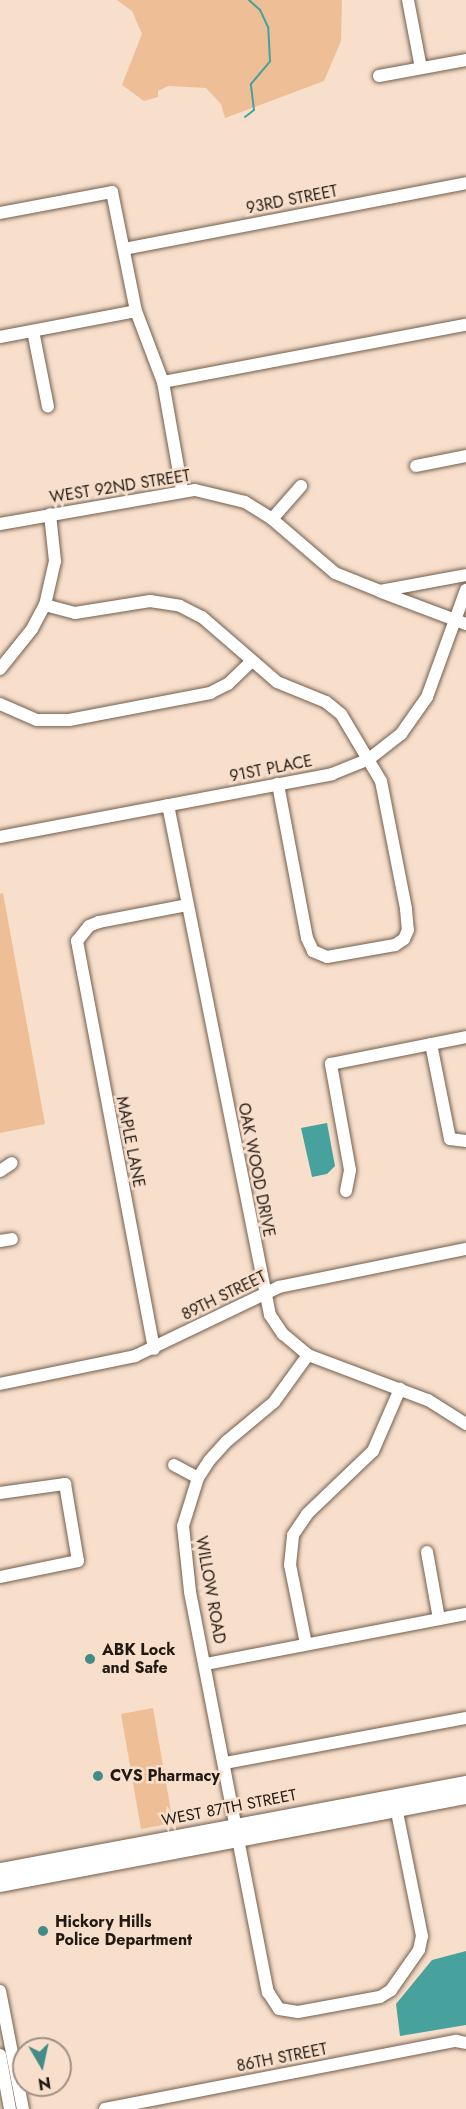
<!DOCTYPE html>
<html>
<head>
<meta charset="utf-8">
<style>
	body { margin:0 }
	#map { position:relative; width:466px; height:2109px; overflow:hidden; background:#f7dfcc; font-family:Jost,sans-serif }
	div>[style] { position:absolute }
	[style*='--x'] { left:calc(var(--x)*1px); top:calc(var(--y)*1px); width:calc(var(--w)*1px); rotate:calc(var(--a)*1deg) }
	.green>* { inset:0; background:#eebe96 }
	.water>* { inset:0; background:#47a29d }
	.stream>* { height:2px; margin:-1px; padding:0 1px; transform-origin:1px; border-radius:1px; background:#47a29d }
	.roads { filter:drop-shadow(0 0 2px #735e4d) drop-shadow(0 0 2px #735e4d) }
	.minor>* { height:12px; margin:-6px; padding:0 6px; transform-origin:6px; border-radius:6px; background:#fff }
	.major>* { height:15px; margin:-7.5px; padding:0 7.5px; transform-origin:7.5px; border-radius:7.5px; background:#fff }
	.dots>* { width:16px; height:16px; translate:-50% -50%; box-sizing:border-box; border:3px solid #f7dfcc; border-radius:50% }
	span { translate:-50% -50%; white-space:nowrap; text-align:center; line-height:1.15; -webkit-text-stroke:5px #f7dfcc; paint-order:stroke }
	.street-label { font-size:16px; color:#211912 }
	.poi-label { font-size:16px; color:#211912; font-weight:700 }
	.left { translate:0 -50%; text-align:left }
	.north { position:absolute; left:12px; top:2037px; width:60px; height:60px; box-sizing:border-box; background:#f7dfcc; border:2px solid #a19082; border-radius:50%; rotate:171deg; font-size:16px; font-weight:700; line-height:24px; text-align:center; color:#211912 }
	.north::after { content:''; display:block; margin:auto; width:21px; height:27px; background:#438b86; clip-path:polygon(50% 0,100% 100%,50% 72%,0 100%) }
</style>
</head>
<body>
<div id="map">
	<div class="green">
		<i style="clip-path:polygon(117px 0,342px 0,341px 41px,324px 81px,225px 118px,221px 104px,206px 88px,168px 86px,158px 91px,158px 97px,144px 101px,122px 85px,142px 34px,132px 11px)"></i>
		<i style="clip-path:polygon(3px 893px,45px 1124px,0 1133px,0 894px)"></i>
		<i style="clip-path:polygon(153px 1708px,173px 1823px,141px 1829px,121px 1714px)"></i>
	</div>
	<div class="water">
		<i style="clip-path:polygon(327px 1123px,335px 1166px,327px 1174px,312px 1177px,301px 1128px)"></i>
		<i style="clip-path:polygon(466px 1951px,466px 2025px,400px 2036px,396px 2004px,432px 1960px)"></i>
	</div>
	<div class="stream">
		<i style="--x:245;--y:117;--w:11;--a:-38"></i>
		<i style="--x:254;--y:110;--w:26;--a:-97"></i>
		<i style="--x:251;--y:84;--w:30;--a:-50"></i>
		<i style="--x:270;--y:61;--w:34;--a:-93"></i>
		<i style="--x:268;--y:27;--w:19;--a:-115"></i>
		<i style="--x:260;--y:10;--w:15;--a:-138"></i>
	</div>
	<div class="roads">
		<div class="minor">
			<i style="--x:408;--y:0;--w:69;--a:79.2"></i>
			<i style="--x:379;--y:76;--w:88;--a:-10.4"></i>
			<i style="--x:0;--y:213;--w:114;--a:-10.6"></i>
			<i style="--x:112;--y:192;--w:121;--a:78.6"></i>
			<i style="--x:136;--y:311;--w:76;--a:69.2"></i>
			<i style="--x:163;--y:382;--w:110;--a:80"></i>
			<i style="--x:124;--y:249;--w:348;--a:-10.9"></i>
			<i style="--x:33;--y:331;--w:77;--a:78.8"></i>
			<i style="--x:0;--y:337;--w:138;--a:-10.8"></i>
			<i style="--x:163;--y:382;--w:308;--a:-10.7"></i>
			<i style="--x:416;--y:466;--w:51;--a:-11.3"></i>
			<i style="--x:272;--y:519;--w:44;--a:-48.7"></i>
			<i style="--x:0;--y:524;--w:198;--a:-9.9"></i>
			<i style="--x:195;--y:490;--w:51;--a:13.5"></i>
			<i style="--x:245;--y:502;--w:32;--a:32"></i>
			<i style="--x:272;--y:519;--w:83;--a:40.6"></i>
			<i style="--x:335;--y:573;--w:48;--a:21.8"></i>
			<i style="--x:380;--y:591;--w:87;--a:-10.5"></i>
			<i style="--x:381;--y:592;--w:91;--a:20.6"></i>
			<i style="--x:45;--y:605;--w:31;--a:15"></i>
			<i style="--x:75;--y:613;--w:76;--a:-9.1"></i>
			<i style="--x:150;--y:601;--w:30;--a:9"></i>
			<i style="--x:180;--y:606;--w:25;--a:27"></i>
			<i style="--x:202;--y:617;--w:99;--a:40.9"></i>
			<i style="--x:277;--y:682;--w:53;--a:22.2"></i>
			<i style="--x:326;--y:702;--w:19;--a:39"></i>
			<i style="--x:341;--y:714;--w:78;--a:59.2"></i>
			<i style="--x:381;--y:781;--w:130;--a:78.9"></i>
			<i style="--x:406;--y:909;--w:21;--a:85"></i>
			<i style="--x:408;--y:930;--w:10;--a:114"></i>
			<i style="--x:404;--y:939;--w:11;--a:146"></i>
			<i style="--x:395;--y:945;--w:69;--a:170"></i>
			<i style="--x:327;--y:957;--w:15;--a:-157"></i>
			<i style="--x:313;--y:951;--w:14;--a:-115"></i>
			<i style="--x:307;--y:938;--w:157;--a:-100.7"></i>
			<i style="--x:0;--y:669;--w:51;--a:-51.3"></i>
			<i style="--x:32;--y:629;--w:27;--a:-62"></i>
			<i style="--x:45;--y:605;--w:45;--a:-77.2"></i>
			<i style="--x:55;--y:561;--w:47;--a:-96.1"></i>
			<i style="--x:0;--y:704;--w:40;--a:23.4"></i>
			<i style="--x:37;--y:720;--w:32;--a:0"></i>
			<i style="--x:69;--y:720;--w:144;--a:-10.8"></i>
			<i style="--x:210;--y:693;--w:20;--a:-27"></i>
			<i style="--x:228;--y:684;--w:32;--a:-44"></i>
			<i style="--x:168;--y:805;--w:520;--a:78.69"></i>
			<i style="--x:270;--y:1315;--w:23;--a:56"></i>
			<i style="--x:283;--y:1334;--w:33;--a:40"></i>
			<i style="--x:308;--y:1355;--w:128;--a:20.6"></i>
			<i style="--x:428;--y:1400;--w:45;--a:32.3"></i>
			<i style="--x:0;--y:837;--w:338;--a:-10.7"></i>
			<i style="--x:332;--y:774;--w:40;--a:-22"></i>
			<i style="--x:369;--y:759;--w:41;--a:-38"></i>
			<i style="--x:401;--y:734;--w:45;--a:-54.9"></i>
			<i style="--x:427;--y:697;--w:114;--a:-70"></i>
			<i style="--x:77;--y:941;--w:415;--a:79.3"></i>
			<i style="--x:77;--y:941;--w:19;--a:-51"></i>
			<i style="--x:89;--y:926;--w:11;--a:-22"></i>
			<i style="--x:99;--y:922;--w:90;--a:-10.9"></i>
			<i style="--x:431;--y:1044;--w:97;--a:78.7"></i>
			<i style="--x:450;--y:1139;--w:16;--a:7"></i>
			<i style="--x:0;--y:1171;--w:14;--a:-34"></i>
			<i style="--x:346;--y:1191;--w:21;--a:-79"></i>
			<i style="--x:350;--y:1170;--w:108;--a:-100.2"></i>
			<i style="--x:331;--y:1064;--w:138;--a:-11.3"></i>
			<i style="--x:0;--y:1241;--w:12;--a:-9"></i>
			<i style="--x:308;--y:1355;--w:58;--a:125.9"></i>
			<i style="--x:274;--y:1402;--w:62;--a:140.2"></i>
			<i style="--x:226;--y:1442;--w:25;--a:132"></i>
			<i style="--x:209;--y:1461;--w:20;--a:123"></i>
			<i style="--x:198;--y:1478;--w:50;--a:107.4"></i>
			<i style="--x:183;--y:1526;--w:66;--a:83.9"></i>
			<i style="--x:190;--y:1592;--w:408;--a:79"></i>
			<i style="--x:268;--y:1992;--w:20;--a:57"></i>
			<i style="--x:279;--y:2009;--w:19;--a:9"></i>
			<i style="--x:298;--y:2012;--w:83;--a:-10.4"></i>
			<i style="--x:380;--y:1997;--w:13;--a:-32"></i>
			<i style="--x:391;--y:1990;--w:49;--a:-55"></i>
			<i style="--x:419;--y:1950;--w:14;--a:-78"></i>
			<i style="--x:422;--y:1936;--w:137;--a:-101.4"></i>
			<i style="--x:0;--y:1384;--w:138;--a:-11.7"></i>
			<i style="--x:135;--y:1356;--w:160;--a:-25.6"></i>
			<i style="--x:279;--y:1287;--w:191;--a:-11.5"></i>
			<i style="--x:174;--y:1465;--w:27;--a:28"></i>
			<i style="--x:0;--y:1493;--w:66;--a:-7.9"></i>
			<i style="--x:65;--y:1484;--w:78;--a:80.4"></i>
			<i style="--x:78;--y:1561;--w:80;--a:168.4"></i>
			<i style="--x:427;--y:1552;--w:68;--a:79.8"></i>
			<i style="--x:306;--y:1644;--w:81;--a:-101.4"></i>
			<i style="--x:290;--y:1565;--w:30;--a:-84"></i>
			<i style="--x:293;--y:1535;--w:25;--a:-56"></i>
			<i style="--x:307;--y:1514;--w:91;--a:-43.7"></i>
			<i style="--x:373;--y:1451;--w:68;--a:-66.5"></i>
			<i style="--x:206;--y:1664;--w:265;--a:-10.9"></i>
			<i style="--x:225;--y:1763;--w:245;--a:-10.6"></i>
			<i style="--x:0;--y:1991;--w:120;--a:79"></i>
			<i style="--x:0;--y:2055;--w:55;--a:79.5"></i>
			<i style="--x:105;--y:2109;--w:358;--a:-11"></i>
			<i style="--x:456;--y:2041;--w:10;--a:11"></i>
		</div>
		<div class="major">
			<i style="--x:0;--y:1870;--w:474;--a:-10.6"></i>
			<i style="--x:0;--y:1884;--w:474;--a:-10.7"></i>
		</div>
	</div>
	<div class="dots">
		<i style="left:90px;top:1659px;background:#438b86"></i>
		<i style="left:98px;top:1776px;background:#438b86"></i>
		<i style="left:43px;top:1931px;background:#438b86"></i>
	</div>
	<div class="street-label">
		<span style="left:292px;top:200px;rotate:-11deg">93RD STREET</span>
		<span style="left:120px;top:487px;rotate:-9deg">WEST 92ND STREET</span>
		<span style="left:271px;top:769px;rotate:-11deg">91ST PLACE</span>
		<span style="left:130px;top:1142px;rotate:79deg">MAPLE LANE</span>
		<span style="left:256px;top:1170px;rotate:79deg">OAK WOOD DRIVE</span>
		<span style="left:224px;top:1296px;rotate:-26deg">89TH STREET</span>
		<span style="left:210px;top:1590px;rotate:80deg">WILLOW ROAD</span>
		<span style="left:229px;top:1808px;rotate:-11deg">WEST 87TH STREET</span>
		<span style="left:282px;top:2058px;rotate:-11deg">86TH STREET</span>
	</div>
	<div class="poi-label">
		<span class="left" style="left:102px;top:1659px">ABK Lock<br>and Safe</span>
		<span class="left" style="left:110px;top:1776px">CVS Pharmacy</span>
		<span class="left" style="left:55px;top:1931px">Hickory Hills<br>Police Department</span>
	</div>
	<div class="north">N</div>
</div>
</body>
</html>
